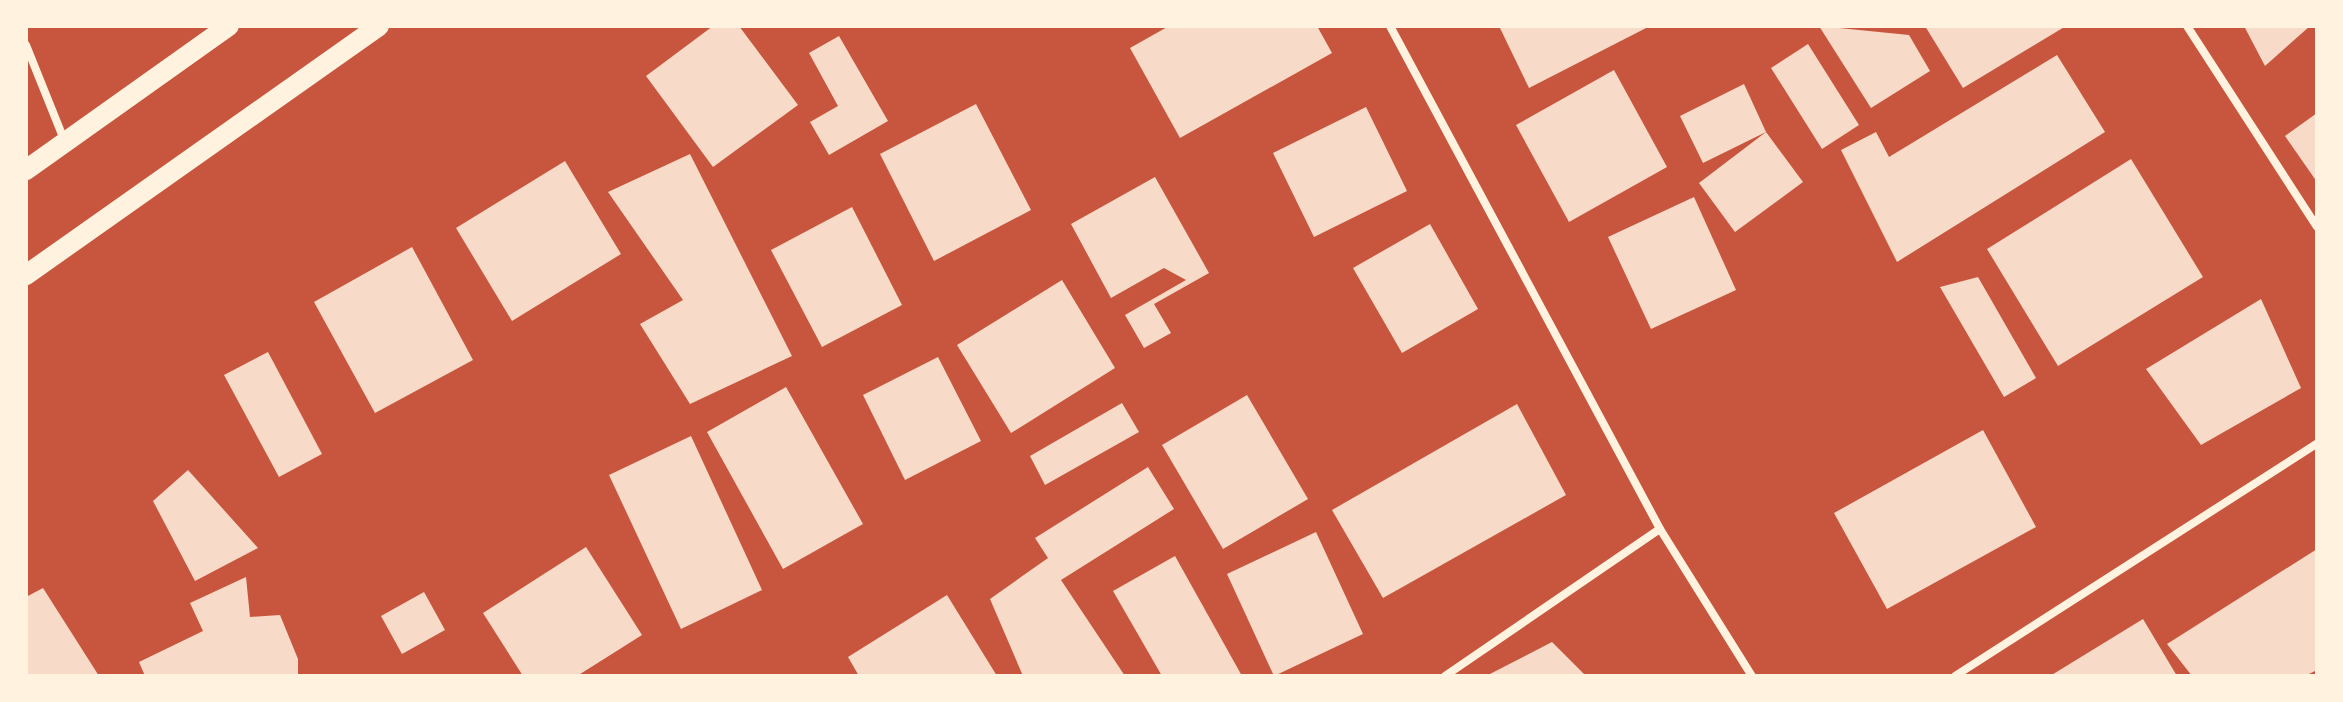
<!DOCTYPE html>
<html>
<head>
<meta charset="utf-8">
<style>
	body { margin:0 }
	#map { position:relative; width:2343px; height:702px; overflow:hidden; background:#c8553d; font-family:Arial,sans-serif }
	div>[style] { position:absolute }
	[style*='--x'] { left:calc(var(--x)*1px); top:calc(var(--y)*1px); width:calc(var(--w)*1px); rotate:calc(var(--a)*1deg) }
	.building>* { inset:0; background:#f7dbc8 }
	.minor>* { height:8px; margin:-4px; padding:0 4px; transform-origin:4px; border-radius:4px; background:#fff3e0 }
	.primary>* { height:20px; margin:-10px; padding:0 10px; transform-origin:10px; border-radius:10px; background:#fff3e0 }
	span { translate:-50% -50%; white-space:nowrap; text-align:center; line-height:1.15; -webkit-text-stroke:7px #fff3e0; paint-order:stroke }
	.frame { position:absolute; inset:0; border:28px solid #fff3e0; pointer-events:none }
</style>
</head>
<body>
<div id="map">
	<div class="building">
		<i style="clip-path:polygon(713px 26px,739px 26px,798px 105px,713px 167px,646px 76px)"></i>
		<i style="clip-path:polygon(1169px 26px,1317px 26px,1332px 53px,1180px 138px,1130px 48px)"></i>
		<i style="clip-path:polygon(1499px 26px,1650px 26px,1529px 88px)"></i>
		<i style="clip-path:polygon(1819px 26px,1909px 35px,1930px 71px,1871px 108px)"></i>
		<i style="clip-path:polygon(1925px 26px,2066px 26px,1963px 88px)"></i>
		<i style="clip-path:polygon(2244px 26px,2310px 26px,2265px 66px)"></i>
		<i style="clip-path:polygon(839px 36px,888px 121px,829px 155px,810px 122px,838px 106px,809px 53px)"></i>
		<i style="clip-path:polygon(1808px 44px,1859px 125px,1822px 149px,1771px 68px)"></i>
		<i style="clip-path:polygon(2057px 55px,2105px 132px,1897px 262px,1841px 150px,1876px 132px,1889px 157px)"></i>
		<i style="clip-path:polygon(1614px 70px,1667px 167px,1569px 222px,1516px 125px)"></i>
		<i style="clip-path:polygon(1744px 84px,1766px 132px,1703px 163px,1680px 116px)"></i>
		<i style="clip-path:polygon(976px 104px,1031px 210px,934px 261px,880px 154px)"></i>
		<i style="clip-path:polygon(1366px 107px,1407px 191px,1314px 237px,1273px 153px)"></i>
		<i style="clip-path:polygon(2317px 113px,2317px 182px,2285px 136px)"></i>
		<i style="clip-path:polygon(1766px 132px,1803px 182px,1735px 232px,1699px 183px)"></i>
		<i style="clip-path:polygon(690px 154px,792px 356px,690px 404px,640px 324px,683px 300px,608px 192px)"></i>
		<i style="clip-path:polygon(2131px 159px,2203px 277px,2058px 366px,1987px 249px)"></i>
		<i style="clip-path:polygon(565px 161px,621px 254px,512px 321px,456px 228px)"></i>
		<i style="clip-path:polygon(1155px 177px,1209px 273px,1154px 304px,1171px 333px,1144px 348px,1125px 315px,1186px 280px,1164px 268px,1111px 298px,1071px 224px)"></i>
		<i style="clip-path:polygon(1694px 197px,1736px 290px,1651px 329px,1608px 237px)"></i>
		<i style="clip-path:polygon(852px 207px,902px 305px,822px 347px,771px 250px)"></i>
		<i style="clip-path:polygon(1430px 224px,1478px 309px,1402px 353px,1353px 268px)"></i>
		<i style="clip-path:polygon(412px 247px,473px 360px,375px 413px,314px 302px)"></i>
		<i style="clip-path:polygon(1978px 277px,2036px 378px,2004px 397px,1940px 287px)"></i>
		<i style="clip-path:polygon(1062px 280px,1115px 368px,1011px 433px,957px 345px)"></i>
		<i style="clip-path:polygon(2261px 299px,2301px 388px,2201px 445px,2146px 369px)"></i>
		<i style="clip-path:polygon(268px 352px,322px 454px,279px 477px,224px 375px)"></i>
		<i style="clip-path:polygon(938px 357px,981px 441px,905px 480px,863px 395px)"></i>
		<i style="clip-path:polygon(786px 387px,863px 524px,783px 569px,707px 432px)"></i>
		<i style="clip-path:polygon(1247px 395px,1308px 499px,1223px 549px,1162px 445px)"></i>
		<i style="clip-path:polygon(1122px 403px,1139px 432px,1045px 485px,1030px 456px)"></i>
		<i style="clip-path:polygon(1517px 404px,1566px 495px,1383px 598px,1332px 510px)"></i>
		<i style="clip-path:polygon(1983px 430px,2036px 527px,1887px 609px,1834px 513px)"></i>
		<i style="clip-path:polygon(691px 436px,762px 590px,681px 629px,609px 475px)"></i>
		<i style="clip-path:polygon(1148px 467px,1174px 509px,1061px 580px,1125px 676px,1023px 676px,990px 599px,1048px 558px,1035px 538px)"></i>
		<i style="clip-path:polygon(188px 470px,258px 548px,195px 581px,153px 501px)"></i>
		<i style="clip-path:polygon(1316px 532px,1363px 634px,1274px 676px,1227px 574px)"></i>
		<i style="clip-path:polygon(586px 547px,642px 635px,577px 676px,523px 676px,483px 613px)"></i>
		<i style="clip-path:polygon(2317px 549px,2317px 670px,2305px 676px,2192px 676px,2167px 644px)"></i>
		<i style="clip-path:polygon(1175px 556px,1242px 676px,1162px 676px,1113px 591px)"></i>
		<i style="clip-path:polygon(246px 577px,250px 617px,280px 615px,298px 659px,298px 676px,145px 676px,139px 662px,203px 631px,190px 603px)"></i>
		<i style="clip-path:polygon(43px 588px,99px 676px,26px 676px,26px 597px)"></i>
		<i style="clip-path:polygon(424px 592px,445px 630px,402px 654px,381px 616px)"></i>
		<i style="clip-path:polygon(947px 595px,997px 676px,859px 676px,848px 657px)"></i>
		<i style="clip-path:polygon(2143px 619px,2177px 676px,2050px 676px)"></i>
		<i style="clip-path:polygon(1552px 642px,1586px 676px,1486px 676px)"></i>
	</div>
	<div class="minor">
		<i style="--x:1390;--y:26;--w:571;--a:61.77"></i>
		<i style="--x:1660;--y:529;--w:173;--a:58"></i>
		<i style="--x:2187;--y:26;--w:239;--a:57.1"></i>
		<i style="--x:26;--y:45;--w:105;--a:68.1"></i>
		<i style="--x:1445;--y:676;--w:260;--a:-34.4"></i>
		<i style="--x:1955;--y:676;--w:430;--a:-32.7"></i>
	</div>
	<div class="primary">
		<i style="--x:26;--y:170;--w:249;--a:-35.4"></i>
		<i style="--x:26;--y:275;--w:432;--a:-35.2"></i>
	</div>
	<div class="frame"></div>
</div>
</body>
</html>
